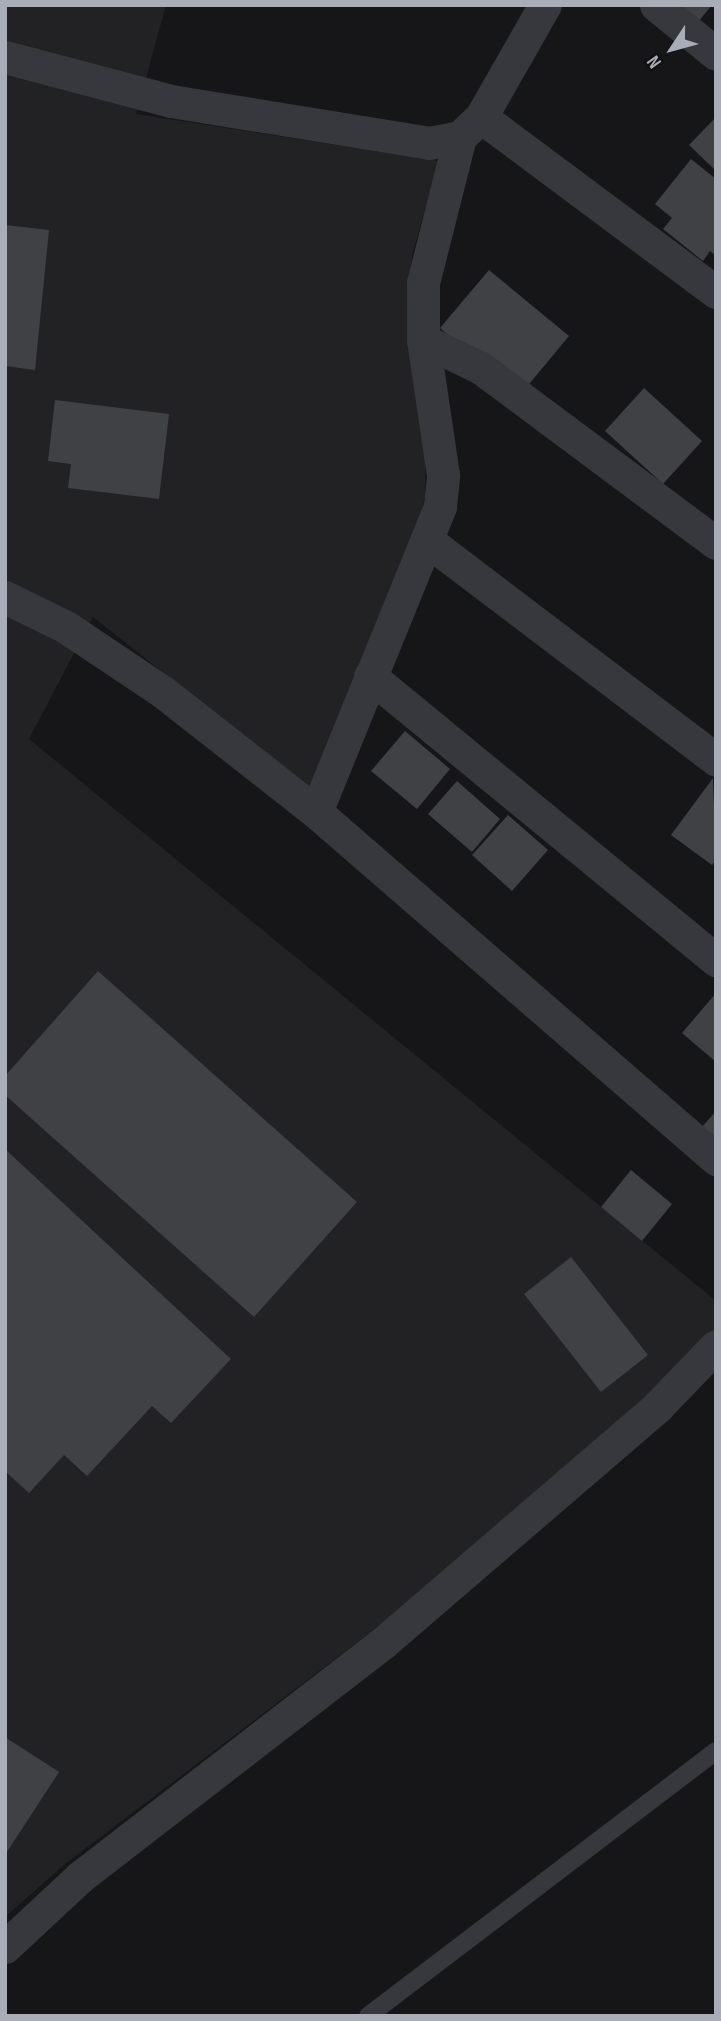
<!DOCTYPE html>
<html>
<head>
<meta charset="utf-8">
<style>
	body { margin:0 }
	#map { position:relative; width:721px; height:2021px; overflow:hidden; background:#161618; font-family:"Sofia Sans Condensed",sans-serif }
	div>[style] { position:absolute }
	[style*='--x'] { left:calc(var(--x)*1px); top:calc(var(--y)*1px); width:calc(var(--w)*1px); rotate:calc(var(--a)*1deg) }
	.built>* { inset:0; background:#222225 }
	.building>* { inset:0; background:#404145 }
	.lane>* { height:18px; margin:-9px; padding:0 9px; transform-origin:9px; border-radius:9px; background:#37383d }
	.street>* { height:33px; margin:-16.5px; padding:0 16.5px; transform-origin:16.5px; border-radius:16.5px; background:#37383d }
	span { translate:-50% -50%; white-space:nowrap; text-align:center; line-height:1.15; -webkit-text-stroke:7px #111113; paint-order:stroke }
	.frame { position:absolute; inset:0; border:7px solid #a8adb8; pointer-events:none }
	.north { position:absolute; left:637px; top:14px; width:70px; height:70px; -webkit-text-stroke:5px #111113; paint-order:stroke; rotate:234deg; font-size:19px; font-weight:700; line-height:28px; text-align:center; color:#a8adb8 }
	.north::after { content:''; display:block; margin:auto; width:24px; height:32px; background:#a8adb8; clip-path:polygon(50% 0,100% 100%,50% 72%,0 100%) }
</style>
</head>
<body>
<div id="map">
	<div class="built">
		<i style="clip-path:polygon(5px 5px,166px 5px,136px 114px,439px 161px,412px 255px,409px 328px,426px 456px,425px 496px,417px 534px,316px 793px,93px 617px,29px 739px,716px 1301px,716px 1331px,695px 1358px,434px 1584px,65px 1864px,5px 1917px)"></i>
	</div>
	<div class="building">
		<i style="clip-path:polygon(666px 5px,712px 5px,693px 28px)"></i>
		<i style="clip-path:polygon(716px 117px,716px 171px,689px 145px)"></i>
		<i style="clip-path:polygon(691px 159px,716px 179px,716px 256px,710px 251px,703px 261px,663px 229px,672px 218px,655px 204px)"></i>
		<i style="clip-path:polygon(5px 225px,49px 230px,35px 370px,5px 366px)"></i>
		<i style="clip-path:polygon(489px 270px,569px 336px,520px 395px,440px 328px)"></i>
		<i style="clip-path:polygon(644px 388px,702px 441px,663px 484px,605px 431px)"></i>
		<i style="clip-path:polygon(55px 400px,169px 414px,159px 499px,68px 488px,71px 464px,48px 461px)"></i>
		<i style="clip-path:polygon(405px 731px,450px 769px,417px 809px,371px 771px)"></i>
		<i style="clip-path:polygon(713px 778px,716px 860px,712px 865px,671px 835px)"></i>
		<i style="clip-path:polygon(457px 781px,500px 819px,472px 852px,428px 814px)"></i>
		<i style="clip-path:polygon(508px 815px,548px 850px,512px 891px,472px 855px)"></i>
		<i style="clip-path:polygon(98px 971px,357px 1202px,254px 1317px,5px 1095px,5px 1076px)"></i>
		<i style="clip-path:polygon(716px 993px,716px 1062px,682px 1033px)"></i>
		<i style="clip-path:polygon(716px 1111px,716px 1140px,702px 1127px)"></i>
		<i style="clip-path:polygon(5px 1149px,231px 1359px,171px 1423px,152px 1406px,87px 1476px,64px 1455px,29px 1493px,5px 1471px)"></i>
		<i style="clip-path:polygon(631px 1170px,672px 1204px,642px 1241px,601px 1207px)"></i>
		<i style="clip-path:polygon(571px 1257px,648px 1355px,601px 1392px,524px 1294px)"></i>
		<i style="clip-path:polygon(5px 1737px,59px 1772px,5px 1855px)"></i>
	</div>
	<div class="lane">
		<i style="--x:368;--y:2016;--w:437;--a:-37.3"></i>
	</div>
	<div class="street">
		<i style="--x:656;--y:5;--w:77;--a:39.2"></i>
		<i style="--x:5;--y:57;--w:172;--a:14.8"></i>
		<i style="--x:171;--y:101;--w:261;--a:9.2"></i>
		<i style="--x:429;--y:143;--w:32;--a:-11"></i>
		<i style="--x:460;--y:137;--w:29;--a:-44"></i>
		<i style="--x:481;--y:117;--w:129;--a:-60.3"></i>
		<i style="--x:481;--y:117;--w:293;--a:36.7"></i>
		<i style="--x:423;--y:340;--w:64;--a:25.8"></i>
		<i style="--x:481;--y:368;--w:293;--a:36.7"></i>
		<i style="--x:428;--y:541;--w:362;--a:37.2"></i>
		<i style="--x:5;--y:597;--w:68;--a:26.2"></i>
		<i style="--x:66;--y:627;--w:117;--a:33.8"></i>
		<i style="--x:163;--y:692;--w:194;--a:38.1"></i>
		<i style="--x:316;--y:812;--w:530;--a:40.94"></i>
		<i style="--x:370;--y:676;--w:448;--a:39.4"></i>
		<i style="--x:316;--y:812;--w:330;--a:-67.9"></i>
		<i style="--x:440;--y:506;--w:31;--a:-84"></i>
		<i style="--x:443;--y:475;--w:136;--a:-98.4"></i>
		<i style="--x:423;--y:340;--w:57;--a:-90"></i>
		<i style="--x:423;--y:283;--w:151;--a:-75.8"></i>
		<i style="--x:5;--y:1947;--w:103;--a:-43"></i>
		<i style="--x:80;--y:1877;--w:384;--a:-37.7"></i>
		<i style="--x:384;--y:1642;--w:362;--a:-40.7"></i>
		<i style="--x:658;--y:1406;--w:83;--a:-46"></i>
	</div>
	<div class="frame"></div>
	<div class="north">N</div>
</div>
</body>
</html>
